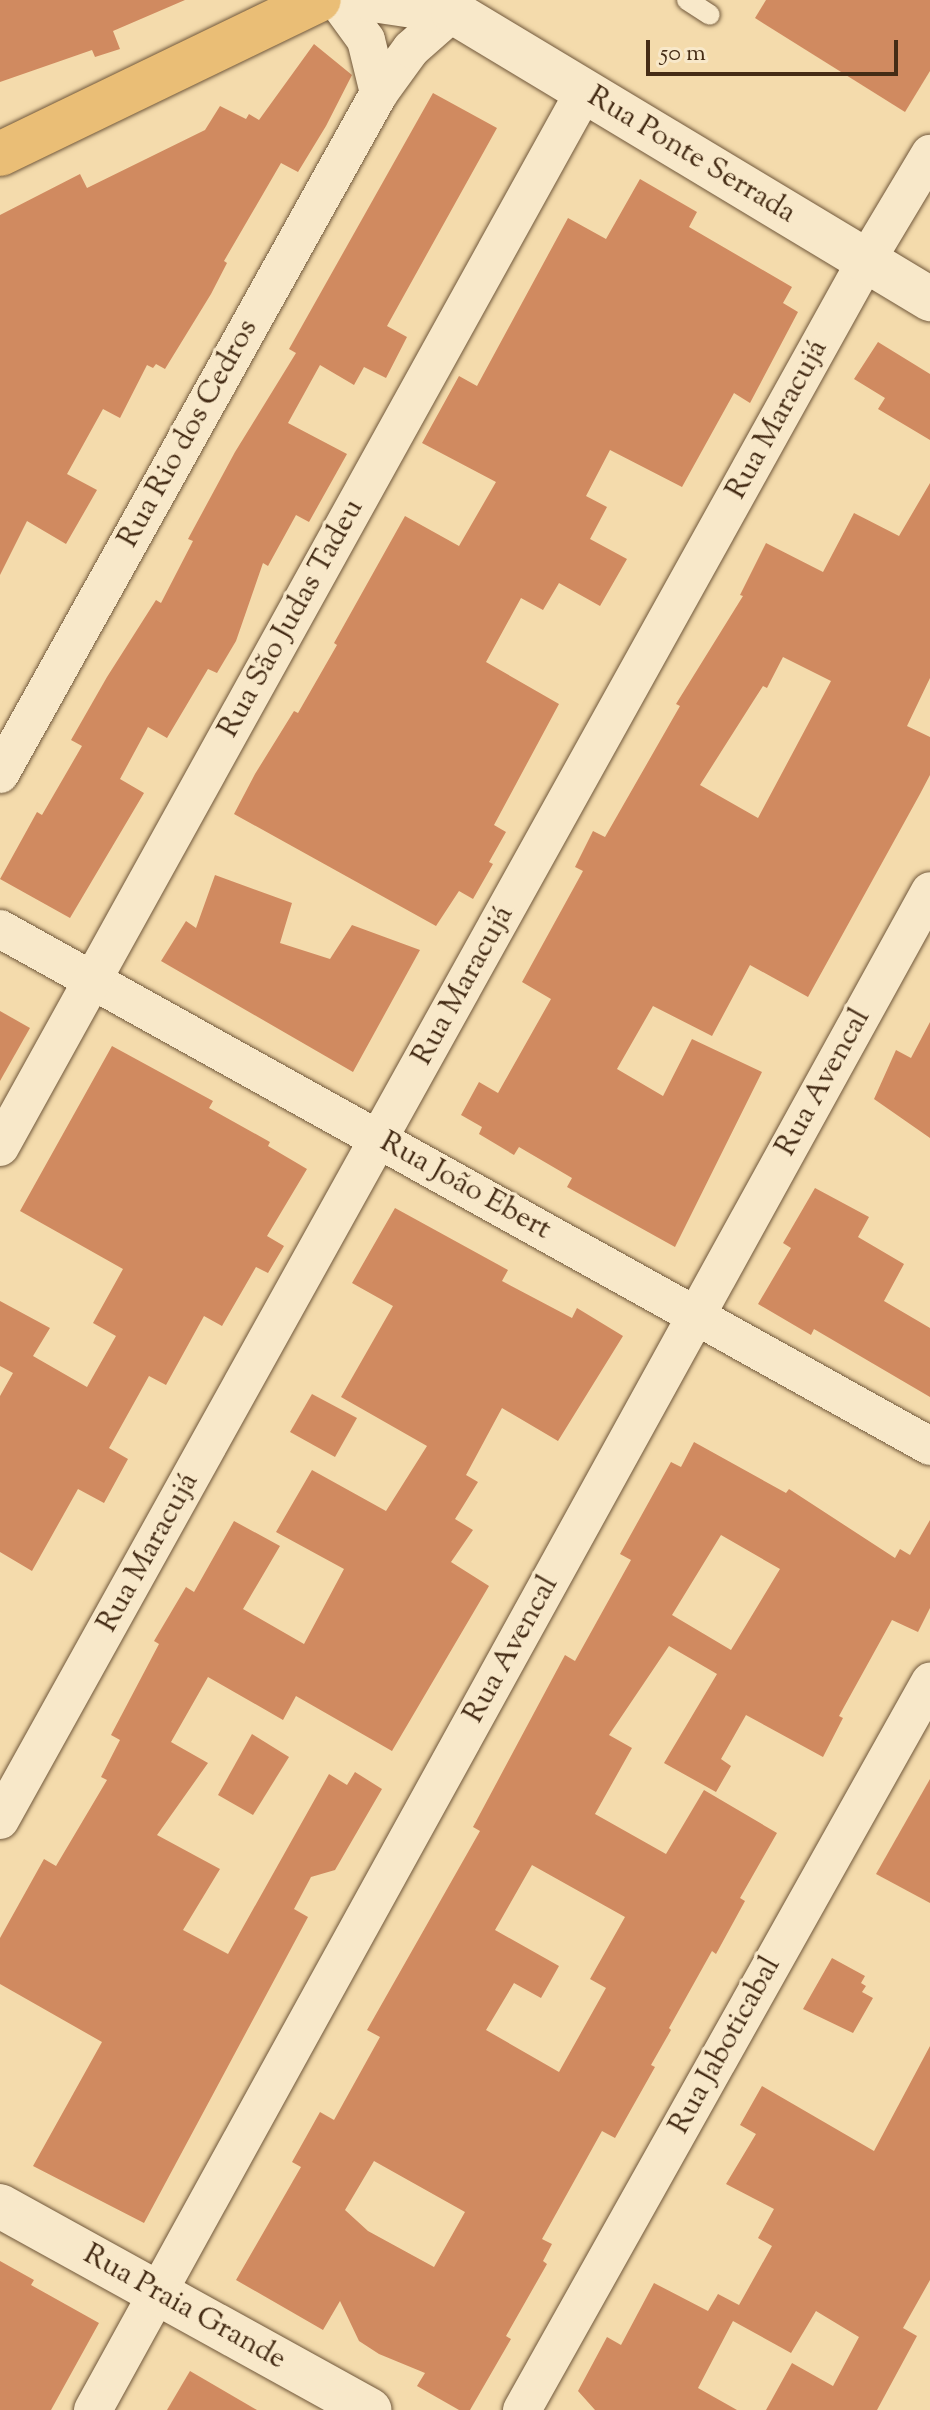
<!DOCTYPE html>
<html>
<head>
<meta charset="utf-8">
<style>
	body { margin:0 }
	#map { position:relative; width:930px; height:2410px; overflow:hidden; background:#f4dbac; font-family:"Sorts Mill Goudy",serif }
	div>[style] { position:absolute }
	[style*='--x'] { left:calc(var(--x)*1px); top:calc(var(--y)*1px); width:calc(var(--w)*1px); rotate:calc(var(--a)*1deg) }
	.building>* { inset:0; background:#d08a60 }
	.roads { filter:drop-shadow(0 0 2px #71583b) drop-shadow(0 0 2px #71583b) }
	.lane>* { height:20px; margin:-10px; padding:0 10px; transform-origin:10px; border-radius:10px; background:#f8e8c9 }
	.street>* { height:38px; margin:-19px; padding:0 19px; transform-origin:19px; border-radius:19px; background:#f8e8c9 }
	.secondary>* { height:44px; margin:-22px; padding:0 22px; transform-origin:22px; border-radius:22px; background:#f8e8c9 }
	.primary>* { height:44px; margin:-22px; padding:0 22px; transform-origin:22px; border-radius:22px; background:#eabe76 }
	span { translate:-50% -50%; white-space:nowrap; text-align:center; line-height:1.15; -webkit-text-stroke:7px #f8e8c9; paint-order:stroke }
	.street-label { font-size:30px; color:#452c15 }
	.scale { position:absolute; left:646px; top:40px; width:252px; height:36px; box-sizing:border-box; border:4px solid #452c15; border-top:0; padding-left:10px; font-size:24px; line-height:28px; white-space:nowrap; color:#452c15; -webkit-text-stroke:6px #f8e8c9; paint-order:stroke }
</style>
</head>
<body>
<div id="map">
	<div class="building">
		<i style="clip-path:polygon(0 0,185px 0,113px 31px,120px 49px,95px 57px,92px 50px,0 82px)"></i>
		<i style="clip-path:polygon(766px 0,930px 0,930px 71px,905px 112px,755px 18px)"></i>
		<i style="clip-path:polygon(314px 44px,352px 75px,326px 126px,298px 172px,281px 163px,224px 261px,227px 263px,211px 294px,165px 369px,156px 364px,153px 368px,147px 365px,120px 418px,103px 409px,67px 474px,97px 490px,66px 544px,27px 521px,0 575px,0 215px,80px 174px,87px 188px,205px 130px,220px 106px,246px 119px,249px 114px,259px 120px)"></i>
		<i style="clip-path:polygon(433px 93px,497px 128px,387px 326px,407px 337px,386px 378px,364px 367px,354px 385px,320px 365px,288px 423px,347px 454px,309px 522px,296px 515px,268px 566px,263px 563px,236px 641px,217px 673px,208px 669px,167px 738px,148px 727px,120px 779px,144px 793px,70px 918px,0 879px,37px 812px,42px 815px,82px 746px,71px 740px,107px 677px,156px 600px,161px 603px,193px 541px,188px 539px,235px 452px,296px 353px,289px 349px)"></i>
		<i style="clip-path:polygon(640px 179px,697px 212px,689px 227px,792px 287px,783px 303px,798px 312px,750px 403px,734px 393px,682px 487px,610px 450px,586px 496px,607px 507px,590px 539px,627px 559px,600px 606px,559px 583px,543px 610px,521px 598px,486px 662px,559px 704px,494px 825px,506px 832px,489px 862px,493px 864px,473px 899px,459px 891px,436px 926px,234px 814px,255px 774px,294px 711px,298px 713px,337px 645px,334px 643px,405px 516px,459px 546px,496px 482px,422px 443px,459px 376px,477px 386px,568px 218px,606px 239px)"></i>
		<i style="clip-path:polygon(878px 342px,930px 374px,930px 440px,878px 409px,885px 398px,854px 379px)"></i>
		<i style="clip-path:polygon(evenodd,930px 483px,930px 678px,907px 726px,930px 737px,930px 775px,920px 794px,808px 997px,750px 965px,712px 1036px,653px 1006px,617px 1069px,663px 1096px,692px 1039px,762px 1072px,675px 1247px,567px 1187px,572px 1178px,519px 1147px,514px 1155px,479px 1134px,482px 1127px,461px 1115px,479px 1082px,498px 1093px,551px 999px,522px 982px,583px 871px,575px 867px,593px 831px,605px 837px,680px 706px,676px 704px,743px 596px,740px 595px,766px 543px,823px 572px,854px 513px,899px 536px,930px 483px,783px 657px,831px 681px,758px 818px,700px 785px,754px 700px,763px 686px,767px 688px,783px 657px)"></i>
		<i style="clip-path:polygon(215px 875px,292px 903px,280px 943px,330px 959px,352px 925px,420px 950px,353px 1072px,161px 961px,186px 921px,196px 928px)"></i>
		<i style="clip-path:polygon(0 1011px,30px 1028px,0 1081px)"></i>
		<i style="clip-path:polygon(930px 1022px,930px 1138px,874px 1099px,896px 1050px,911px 1058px)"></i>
		<i style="clip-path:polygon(112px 1046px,213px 1101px,209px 1108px,270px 1142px,268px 1146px,307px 1169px,267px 1236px,284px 1246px,268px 1273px,256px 1267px,222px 1326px,204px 1316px,166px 1385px,149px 1376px,109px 1448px,128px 1459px,104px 1503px,78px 1489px,32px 1571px,0 1552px,0 1396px,13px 1373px,0 1366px,0 1301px,50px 1328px,33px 1356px,87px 1387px,116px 1336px,93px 1323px,123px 1269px,20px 1211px)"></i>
		<i style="clip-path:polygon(815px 1188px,869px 1217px,858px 1237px,904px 1264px,884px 1301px,930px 1328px,930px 1397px,814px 1329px,811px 1335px,758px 1304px,791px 1248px,783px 1243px)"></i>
		<i style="clip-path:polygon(395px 1208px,508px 1270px,502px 1281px,572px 1318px,577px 1308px,623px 1336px,558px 1441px,502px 1408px,466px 1475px,478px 1482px,455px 1519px,473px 1530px,451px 1562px,489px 1586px,392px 1751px,296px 1696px,283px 1720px,208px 1677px,171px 1742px,208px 1763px,157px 1835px,220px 1869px,183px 1930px,228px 1954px,329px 1774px,347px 1785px,355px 1772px,382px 1789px,335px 1870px,311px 1877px,294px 1909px,308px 1917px,144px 2223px,33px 2166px,102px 2042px,0 1984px,0 1938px,44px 1859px,56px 1866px,107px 1780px,101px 1777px,120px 1740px,111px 1735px,159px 1644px,154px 1641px,186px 1587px,194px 1592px,234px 1521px,280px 1546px,243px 1609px,304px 1644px,344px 1569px,276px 1532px,312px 1470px,386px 1511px,427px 1446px,341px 1397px,393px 1306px,352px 1283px)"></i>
		<i style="clip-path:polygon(312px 1394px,357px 1418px,335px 1457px,290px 1432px)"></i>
		<i style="clip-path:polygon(evenodd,694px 1442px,786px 1493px,789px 1489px,895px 1558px,900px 1549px,910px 1555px,930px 1520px,930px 1608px,918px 1632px,892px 1620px,839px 1716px,843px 1718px,823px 1757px,746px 1715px,721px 1759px,731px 1766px,716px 1792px,664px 1763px,717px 1674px,669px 1646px,609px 1735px,632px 1748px,595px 1814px,666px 1854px,704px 1790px,777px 1833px,740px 1898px,745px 1901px,716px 1954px,712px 1951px,669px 2028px,671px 2030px,651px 2065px,655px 2067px,615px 2138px,602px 2131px,542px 2239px,552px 2244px,543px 2261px,547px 2264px,506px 2336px,511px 2339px,470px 2410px,459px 2410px,417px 2386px,425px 2373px,379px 2354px,359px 2341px,340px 2301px,323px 2330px,236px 2280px,301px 2167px,292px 2162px,320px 2112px,334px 2120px,380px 2037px,367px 2030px,480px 1831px,473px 1827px,565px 1655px,575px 1661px,631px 1560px,620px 1554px,671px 1462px,681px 1467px,694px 1442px,721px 1535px,780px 1569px,731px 1650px,672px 1615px,721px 1535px,694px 1442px,532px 1865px,625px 1917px,590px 1979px,606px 1988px,559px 2072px,486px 2030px,514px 1983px,541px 1998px,559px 1966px,495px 1930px,532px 1865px,694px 1442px,374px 2161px,465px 2212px,434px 2267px,368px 2231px,345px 2210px,374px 2161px)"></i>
		<i style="clip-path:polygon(252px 1734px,289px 1757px,253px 1815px,218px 1795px)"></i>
		<i style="clip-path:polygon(930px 1779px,930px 1903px,876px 1874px)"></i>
		<i style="clip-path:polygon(832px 1958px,865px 1976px,861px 1983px,866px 1986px,862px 1992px,873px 1998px,853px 2033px,803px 2009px)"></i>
		<i style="clip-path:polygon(930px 2046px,930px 2280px,903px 2328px,917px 2336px,877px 2410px,766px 2410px,792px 2363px,833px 2386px,859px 2337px,816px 2311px,791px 2353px,733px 2321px,698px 2388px,737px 2410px,595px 2410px,578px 2391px,607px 2337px,621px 2345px,654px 2283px,708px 2311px,718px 2294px,739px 2305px,772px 2246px,758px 2238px,774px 2209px,726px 2184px,756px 2134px,740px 2125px,762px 2086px,874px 2151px)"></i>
		<i style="clip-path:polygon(0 2261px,34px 2280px,31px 2285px,99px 2323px,51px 2410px,0 2410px)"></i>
		<i style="clip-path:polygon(190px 2371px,257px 2410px,167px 2410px)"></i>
	</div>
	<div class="roads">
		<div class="lane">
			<i style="--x:687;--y:0;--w:27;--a:33"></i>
		</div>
		<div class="street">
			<i style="--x:337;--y:0;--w:49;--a:54.1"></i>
			<i style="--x:366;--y:40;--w:55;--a:76.2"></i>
			<i style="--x:0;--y:774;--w:779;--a:-60.9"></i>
			<i style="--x:379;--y:93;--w:54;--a:-54"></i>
			<i style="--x:411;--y:49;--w:56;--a:-41.4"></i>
			<i style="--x:0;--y:929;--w:1064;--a:29.07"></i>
			<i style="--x:0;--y:1147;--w:1206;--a:-61.03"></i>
			<i style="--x:0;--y:1820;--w:1783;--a:-60.95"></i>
			<i style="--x:866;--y:261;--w:125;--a:-59.1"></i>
			<i style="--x:93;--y:2410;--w:1734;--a:-61.14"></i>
			<i style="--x:522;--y:2410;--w:835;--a:-60.73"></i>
		</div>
		<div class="secondary">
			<i style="--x:373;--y:0;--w:81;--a:8.5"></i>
			<i style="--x:453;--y:12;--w:557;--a:31.03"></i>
			<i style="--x:0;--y:2206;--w:422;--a:28.9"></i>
		</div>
		<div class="primary">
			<i style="--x:0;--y:154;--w:354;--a:-25.8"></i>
		</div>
	</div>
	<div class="street-label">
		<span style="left:691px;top:156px;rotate:31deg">Rua Ponte Serrada</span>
		<span style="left:778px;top:420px;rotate:-61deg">Rua Maracujá</span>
		<span style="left:189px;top:434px;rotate:-61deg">Rua Rio dos Cedros</span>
		<span style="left:292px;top:619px;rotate:-61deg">Rua São Judas Tadeu</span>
		<span style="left:464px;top:986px;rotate:-61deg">Rua Maracujá</span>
		<span style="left:824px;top:1083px;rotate:-61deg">Rua Avencal</span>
		<span style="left:465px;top:1187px;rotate:29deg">Rua João Ebert</span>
		<span style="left:149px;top:1553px;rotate:-61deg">Rua Maracujá</span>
		<span style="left:512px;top:1650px;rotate:-61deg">Rua Avencal</span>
		<span style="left:726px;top:2046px;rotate:-61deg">Rua Jaboticabal</span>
		<span style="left:184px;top:2308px;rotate:29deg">Rua Praia Grande</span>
	</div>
	<div class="scale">50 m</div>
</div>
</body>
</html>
